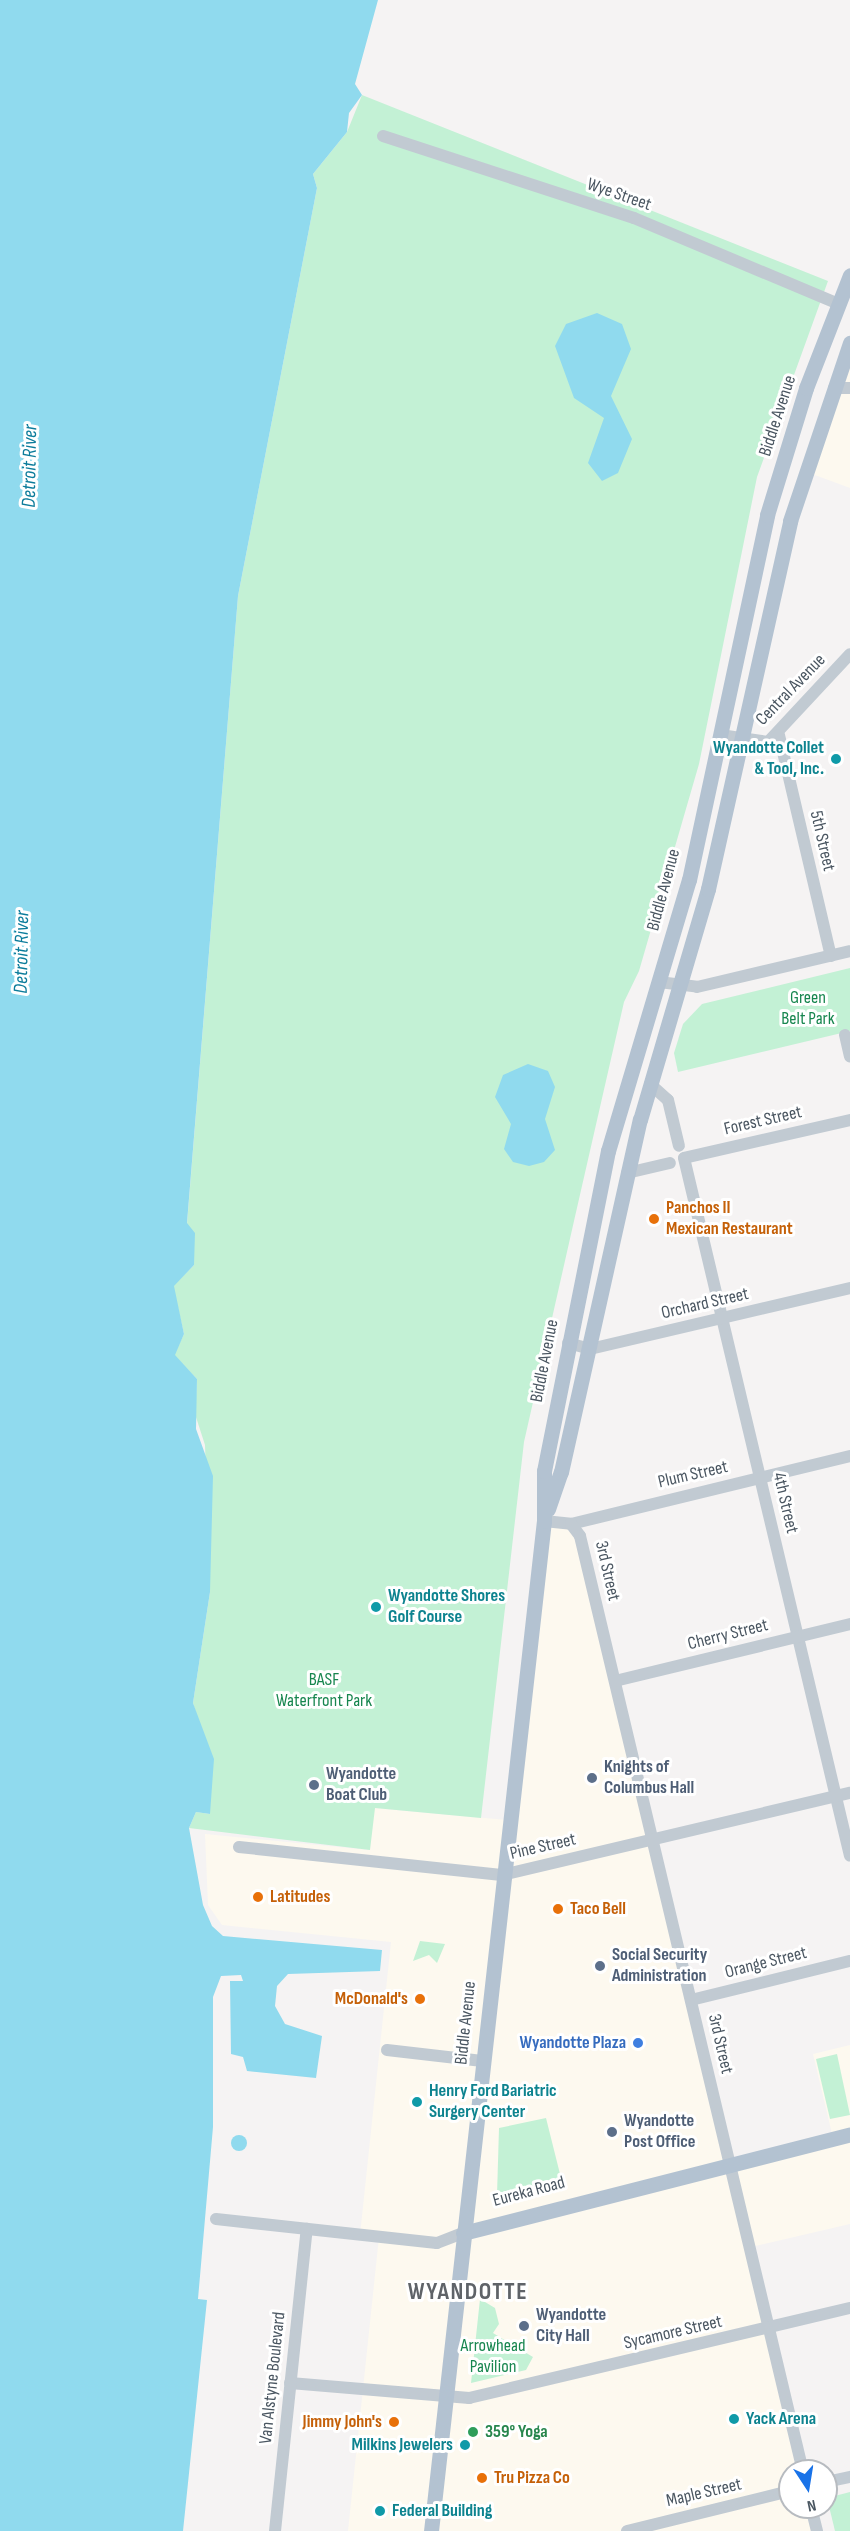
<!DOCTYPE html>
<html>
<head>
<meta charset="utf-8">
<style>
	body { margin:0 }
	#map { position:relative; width:850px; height:2531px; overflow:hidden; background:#f5f3f3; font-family:"Sofia Sans Condensed",sans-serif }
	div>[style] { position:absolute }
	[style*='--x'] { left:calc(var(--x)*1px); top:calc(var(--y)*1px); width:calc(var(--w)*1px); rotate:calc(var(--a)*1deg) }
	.commercial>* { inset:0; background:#fdf9ef }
	.green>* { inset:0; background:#c3f1d5 }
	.water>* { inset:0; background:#90daee }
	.round { border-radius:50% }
	.minor>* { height:12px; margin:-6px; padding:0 6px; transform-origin:6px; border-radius:6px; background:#c1cad2 }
	.major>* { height:15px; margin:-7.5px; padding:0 7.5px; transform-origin:7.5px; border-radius:7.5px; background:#b3c2d1 }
	.dots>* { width:16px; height:16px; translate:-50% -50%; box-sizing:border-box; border:3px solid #fff; border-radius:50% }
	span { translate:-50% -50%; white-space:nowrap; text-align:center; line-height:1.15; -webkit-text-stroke:6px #fff; paint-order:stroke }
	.street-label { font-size:18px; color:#4a5661 }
	.culture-label { font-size:18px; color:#0d838f; font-weight:700 }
	.right { translate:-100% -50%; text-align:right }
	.left { translate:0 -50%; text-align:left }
	.park-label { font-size:18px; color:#17864f }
	.food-label { font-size:18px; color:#c56008; font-weight:700 }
	.service-label { font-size:18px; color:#4e5e75; font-weight:700 }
	.shop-label { font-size:18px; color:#366cbe; font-weight:700 }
	.leisure-label { font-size:18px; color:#27864d; font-weight:700 }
	.water-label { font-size:20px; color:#0c7c9b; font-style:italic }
	.district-label { font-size:24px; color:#5f6368; font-weight:700; letter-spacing:1.5px }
	.north { position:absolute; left:778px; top:2459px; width:60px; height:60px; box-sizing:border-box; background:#fff; border:2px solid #b7bbc0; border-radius:50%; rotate:168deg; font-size:16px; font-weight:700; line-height:24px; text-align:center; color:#4a5661 }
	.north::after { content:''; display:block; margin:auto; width:21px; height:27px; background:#1a73e8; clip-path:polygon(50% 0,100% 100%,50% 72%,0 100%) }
</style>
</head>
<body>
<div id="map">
	<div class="commercial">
		<i style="clip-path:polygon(850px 343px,850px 488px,804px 471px)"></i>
		<i style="clip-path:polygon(544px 1521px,571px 1524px,730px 2163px,833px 2138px,813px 2054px,850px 2045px,850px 2224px,751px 2247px,803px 2471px,790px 2471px,790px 2507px,811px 2507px,817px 2531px,348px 2531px,379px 2237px,360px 2235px,391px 1942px,222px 1925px,208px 1905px,205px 1834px,369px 1850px,374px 1808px,507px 1820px)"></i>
	</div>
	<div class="green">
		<i style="clip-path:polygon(362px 95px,828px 281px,757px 477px,699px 764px,639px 971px,624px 1002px,574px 1221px,524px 1442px,481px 1818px,375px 1808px,370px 1850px,189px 1828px,196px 1812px,210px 1814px,206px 1748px,193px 1703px,210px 1592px,205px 1445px,195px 1414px,197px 1379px,174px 1355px,184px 1334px,173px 1286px,194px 1265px,187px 1224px,238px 596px,317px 188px,313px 174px,347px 132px)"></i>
		<i style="clip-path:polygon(850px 968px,850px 1031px,678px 1072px,674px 1053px,683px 1024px,702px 1004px)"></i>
		<i style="clip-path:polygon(420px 1941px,445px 1944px,437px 1963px,429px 1955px,413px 1961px)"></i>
		<i style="clip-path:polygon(837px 2054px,850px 2115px,830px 2119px,816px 2059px)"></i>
		<i style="clip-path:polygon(546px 2118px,562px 2182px,497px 2195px,499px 2128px)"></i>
		<i style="clip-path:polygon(480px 2299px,495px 2308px,499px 2324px,493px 2333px,533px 2357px,526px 2370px,471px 2383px)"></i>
		<i style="clip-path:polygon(850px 2492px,850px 2531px,835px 2531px,827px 2498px)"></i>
	</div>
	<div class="water">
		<i style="clip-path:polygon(0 0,378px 0,355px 84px,362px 95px,349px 113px,347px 132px,313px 174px,317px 188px,238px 596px,187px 1223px,195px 1233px,194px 1265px,174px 1286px,184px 1334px,175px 1355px,197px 1379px,196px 1429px,213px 1476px,210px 1592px,193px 1703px,214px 1759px,210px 1814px,196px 1812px,189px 1828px,203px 1905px,212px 1926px,223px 1936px,382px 1950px,380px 1971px,288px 1974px,277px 1986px,275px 2006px,285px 2024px,322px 2036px,316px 2078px,247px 2071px,243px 2057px,231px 2054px,230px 1981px,243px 1981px,241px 1975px,221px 1976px,213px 1997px,213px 2127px,198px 2299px,207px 2300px,183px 2531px,0 2531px)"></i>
		<i style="clip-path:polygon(597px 313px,622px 324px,631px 349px,611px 396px,632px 439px,618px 473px,602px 481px,588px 463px,604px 418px,574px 398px,555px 346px,566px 324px)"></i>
		<i style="clip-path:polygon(528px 1064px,548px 1071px,555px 1087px,545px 1119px,555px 1150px,544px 1162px,529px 1166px,513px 1162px,504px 1149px,511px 1124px,495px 1097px,503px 1075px)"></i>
		<i class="round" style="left:231px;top:2135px;width:16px;height:16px"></i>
	</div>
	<div class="minor">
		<i style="--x:383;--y:136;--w:264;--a:18.1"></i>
		<i style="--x:634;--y:218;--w:222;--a:22.8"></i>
		<i style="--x:834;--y:388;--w:16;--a:0"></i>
		<i style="--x:720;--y:735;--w:49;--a:8.3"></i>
		<i style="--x:768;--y:742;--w:120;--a:-47"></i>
		<i style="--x:779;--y:735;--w:227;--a:76.8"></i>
		<i style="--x:659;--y:982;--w:38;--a:7"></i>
		<i style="--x:697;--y:987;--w:157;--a:-13.2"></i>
		<i style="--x:845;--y:1035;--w:22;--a:77"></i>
		<i style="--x:650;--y:1084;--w:24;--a:42"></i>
		<i style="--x:668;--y:1100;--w:47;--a:76.6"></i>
		<i style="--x:850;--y:1120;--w:170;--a:167.1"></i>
		<i style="--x:684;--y:1158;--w:717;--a:76.62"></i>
		<i style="--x:627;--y:1173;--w:44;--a:-13.1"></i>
		<i style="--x:568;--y:1343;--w:23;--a:15"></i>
		<i style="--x:590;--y:1349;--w:267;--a:-13.2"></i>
		<i style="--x:544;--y:1521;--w:27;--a:6"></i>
		<i style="--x:571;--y:1524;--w:287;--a:-13.7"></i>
		<i style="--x:571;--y:1524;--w:15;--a:53"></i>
		<i style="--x:580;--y:1536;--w:961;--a:76.59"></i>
		<i style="--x:615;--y:1681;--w:242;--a:-13.6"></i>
		<i style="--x:239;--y:1847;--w:264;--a:6.1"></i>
		<i style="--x:502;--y:1875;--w:358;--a:-13.3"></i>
		<i style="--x:691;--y:2000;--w:164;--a:-13.8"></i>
		<i style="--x:387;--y:2050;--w:96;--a:6.6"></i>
		<i style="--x:216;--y:2219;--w:222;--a:6.2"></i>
		<i style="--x:437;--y:2243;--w:28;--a:-21"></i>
		<i style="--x:290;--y:2383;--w:180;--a:4.8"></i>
		<i style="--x:469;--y:2398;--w:391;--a:-13.3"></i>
		<i style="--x:826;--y:2482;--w:25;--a:-12"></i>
		<i style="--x:811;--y:2507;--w:25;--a:76"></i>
		<i style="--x:275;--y:2531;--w:304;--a:-84"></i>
		<i style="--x:627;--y:2531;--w:168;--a:-13.8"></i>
	</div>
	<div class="major">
		<i style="--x:548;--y:1509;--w:39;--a:-71"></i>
		<i style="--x:561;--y:1472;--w:361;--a:-77.4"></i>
		<i style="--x:640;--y:1120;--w:241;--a:-73.6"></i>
		<i style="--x:708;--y:889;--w:377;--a:-77.4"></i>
		<i style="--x:790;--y:521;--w:188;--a:-71.4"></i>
		<i style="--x:463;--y:2233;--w:399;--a:-14.3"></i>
		<i style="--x:431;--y:2531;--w:1016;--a:-83.62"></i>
		<i style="--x:544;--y:1521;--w:50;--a:-90"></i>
		<i style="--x:544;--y:1471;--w:326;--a:-78.7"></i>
		<i style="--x:608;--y:1151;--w:283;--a:-73.4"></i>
		<i style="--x:689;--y:880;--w:373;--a:-77.9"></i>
		<i style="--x:767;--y:515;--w:133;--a:-72.9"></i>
		<i style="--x:806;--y:388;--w:121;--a:-68.7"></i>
	</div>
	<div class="dots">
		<i style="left:836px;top:759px;background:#0f9aa8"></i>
		<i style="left:654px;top:1219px;background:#e8710a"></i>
		<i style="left:376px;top:1607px;background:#0f9aa8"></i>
		<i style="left:592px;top:1778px;background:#5c6f8a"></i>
		<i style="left:314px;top:1785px;background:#5c6f8a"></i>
		<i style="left:258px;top:1897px;background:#e8710a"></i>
		<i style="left:558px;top:1909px;background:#e8710a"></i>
		<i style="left:600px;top:1966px;background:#5c6f8a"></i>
		<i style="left:420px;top:1999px;background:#e8710a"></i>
		<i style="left:638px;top:2043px;background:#3f7fe0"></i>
		<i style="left:417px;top:2102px;background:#0f9aa8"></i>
		<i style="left:612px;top:2132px;background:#5c6f8a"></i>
		<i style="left:524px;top:2326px;background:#5c6f8a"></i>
		<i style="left:734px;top:2419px;background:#0f9aa8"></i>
		<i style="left:394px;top:2422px;background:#e8710a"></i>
		<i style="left:473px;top:2432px;background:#2e9e5b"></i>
		<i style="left:465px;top:2445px;background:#0f9aa8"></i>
		<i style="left:482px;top:2478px;background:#e8710a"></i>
		<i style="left:380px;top:2511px;background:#0f9aa8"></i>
	</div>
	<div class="street-label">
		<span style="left:619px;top:195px;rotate:19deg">Wye Street</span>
		<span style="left:778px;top:416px;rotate:-72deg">Biddle Avenue</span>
		<span style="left:791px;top:690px;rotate:-46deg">Central Avenue</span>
		<span style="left:822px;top:841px;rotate:77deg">5th Street</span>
		<span style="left:664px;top:890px;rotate:-75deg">Biddle Avenue</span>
		<span style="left:763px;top:1121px;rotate:-13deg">Forest Street</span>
		<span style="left:705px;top:1304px;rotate:-13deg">Orchard Street</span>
		<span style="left:545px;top:1361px;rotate:-79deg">Biddle Avenue</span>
		<span style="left:693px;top:1475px;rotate:-13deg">Plum Street</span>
		<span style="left:785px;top:1503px;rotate:77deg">4th Street</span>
		<span style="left:607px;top:1571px;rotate:77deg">3rd Street</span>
		<span style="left:728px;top:1635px;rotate:-14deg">Cherry Street</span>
		<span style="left:543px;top:1847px;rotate:-13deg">Pine Street</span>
		<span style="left:766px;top:1963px;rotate:-14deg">Orange Street</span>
		<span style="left:466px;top:2023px;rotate:-84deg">Biddle Avenue</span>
		<span style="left:720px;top:2044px;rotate:77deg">3rd Street</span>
		<span style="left:529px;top:2192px;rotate:-15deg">Eureka Road</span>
		<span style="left:673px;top:2333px;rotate:-13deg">Sycamore Street</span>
		<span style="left:273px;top:2378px;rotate:-84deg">Van Alstyne Boulevard</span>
		<span style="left:704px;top:2493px;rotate:-13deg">Maple Street</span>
	</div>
	<div class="culture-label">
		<span class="right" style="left:824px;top:759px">Wyandotte Collet<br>&amp; Tool, Inc.</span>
		<span class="left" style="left:388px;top:1607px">Wyandotte Shores<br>Golf Course</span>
		<span class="left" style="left:429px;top:2102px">Henry Ford Bariatric<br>Surgery Center</span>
		<span class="left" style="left:746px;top:2419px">Yack Arena</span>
		<span class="right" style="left:453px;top:2445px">Milkins Jewelers</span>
		<span class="left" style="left:392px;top:2511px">Federal Building</span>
	</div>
	<div class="park-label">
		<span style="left:808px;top:1009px">Green<br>Belt Park</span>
		<span style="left:324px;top:1691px">BASF<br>Waterfront Park</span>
		<span style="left:493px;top:2357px">Arrowhead<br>Pavilion</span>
	</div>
	<div class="food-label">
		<span class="left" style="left:666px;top:1219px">Panchos II<br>Mexican Restaurant</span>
		<span class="left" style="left:270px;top:1897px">Latitudes</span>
		<span class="left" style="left:570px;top:1909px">Taco Bell</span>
		<span class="right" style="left:408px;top:1999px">McDonald's</span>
		<span class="right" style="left:382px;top:2422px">Jimmy John's</span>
		<span class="left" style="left:494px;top:2478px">Tru Pizza Co</span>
	</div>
	<div class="service-label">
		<span class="left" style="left:604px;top:1778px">Knights of<br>Columbus Hall</span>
		<span class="left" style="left:326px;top:1785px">Wyandotte<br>Boat Club</span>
		<span class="left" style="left:612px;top:1966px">Social Security<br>Administration</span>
		<span class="left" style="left:624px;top:2132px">Wyandotte<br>Post Office</span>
		<span class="left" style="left:536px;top:2326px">Wyandotte<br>City Hall</span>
	</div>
	<div class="shop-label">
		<span class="right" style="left:626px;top:2043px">Wyandotte Plaza</span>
	</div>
	<div class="leisure-label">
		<span class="left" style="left:485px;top:2432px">359° Yoga</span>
	</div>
	<div class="water-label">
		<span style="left:30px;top:466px;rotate:-89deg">Detroit River</span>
		<span style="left:22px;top:952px;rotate:-89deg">Detroit River</span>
	</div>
	<div class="district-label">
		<span style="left:468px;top:2292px">WYANDOTTE</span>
	</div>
	<div class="north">N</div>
</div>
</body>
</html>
